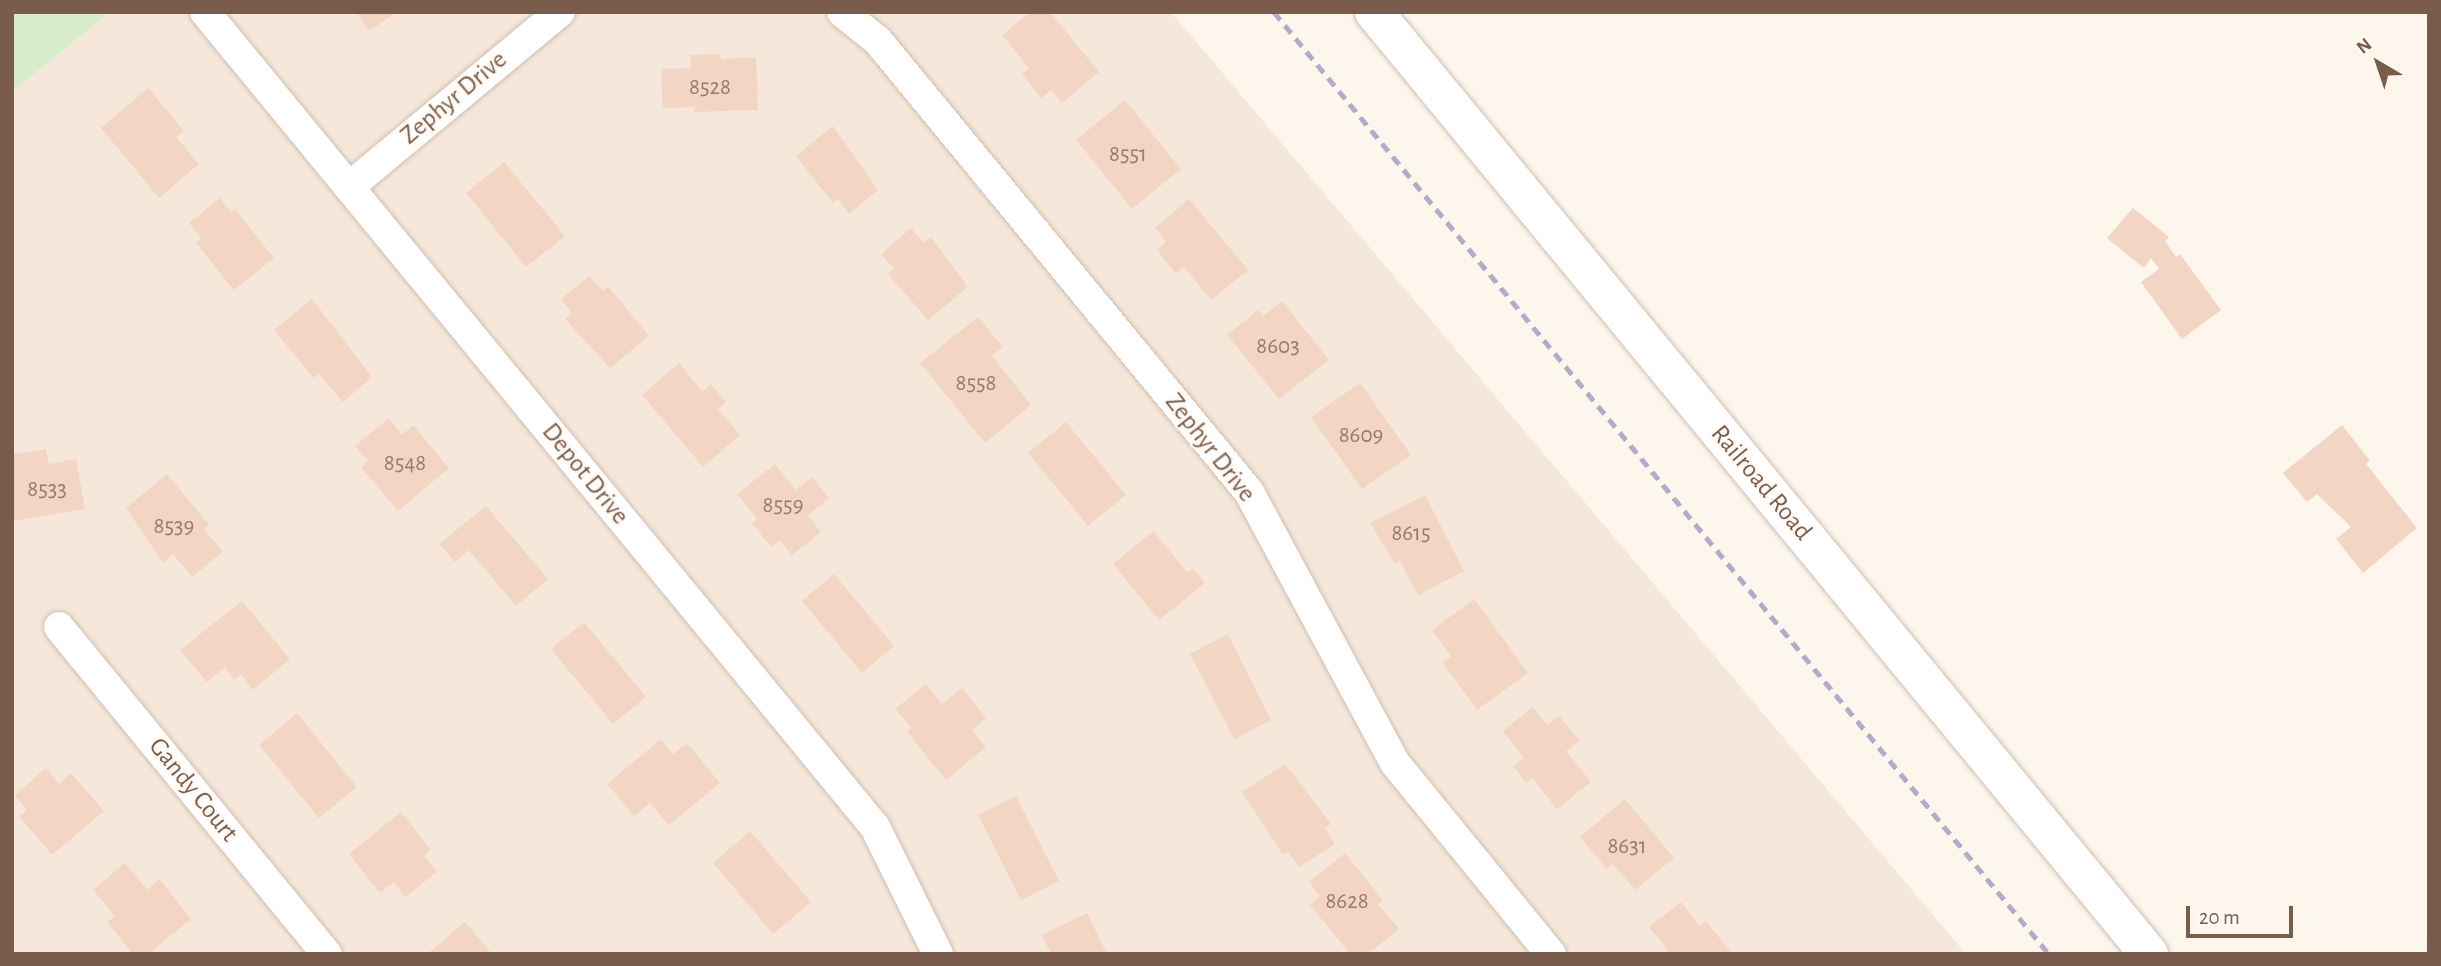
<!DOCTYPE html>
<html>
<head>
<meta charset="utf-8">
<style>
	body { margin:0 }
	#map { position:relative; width:2441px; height:966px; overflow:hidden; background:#fdf6ec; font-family:"Alegreya Sans",sans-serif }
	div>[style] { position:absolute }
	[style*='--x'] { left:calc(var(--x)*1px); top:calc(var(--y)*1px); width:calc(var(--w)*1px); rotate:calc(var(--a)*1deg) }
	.residential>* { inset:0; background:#f5e8da }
	.green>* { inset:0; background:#d8ecc9 }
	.building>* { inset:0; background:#f3d5c3 }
	.roads { filter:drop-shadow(0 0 2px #d1beb0) drop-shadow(0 0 2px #d1beb0) }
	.minor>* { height:30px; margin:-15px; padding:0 15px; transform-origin:15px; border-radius:15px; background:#fff }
	.tertiary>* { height:38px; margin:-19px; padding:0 19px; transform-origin:19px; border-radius:19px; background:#fff }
	.rail>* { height:5px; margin-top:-2.5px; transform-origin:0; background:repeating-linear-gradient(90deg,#b9a8c9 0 10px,transparent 0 17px) }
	span { translate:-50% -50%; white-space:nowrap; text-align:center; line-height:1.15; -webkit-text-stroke:5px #fffaf3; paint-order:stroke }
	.number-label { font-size:23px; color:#987a6a }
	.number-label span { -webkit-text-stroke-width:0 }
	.street-label { font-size:26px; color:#7a5c4d }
	.frame { position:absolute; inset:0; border:14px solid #7a5c4d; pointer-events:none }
	.north { position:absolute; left:2343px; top:28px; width:70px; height:70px; -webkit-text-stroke:5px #fffaf3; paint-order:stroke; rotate:321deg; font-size:19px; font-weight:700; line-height:28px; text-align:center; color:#7a5c4d }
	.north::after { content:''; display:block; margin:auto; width:24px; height:32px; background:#7a5c4d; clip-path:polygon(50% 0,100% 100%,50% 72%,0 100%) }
	.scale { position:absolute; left:2186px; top:906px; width:107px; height:32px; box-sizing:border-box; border:4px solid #7a5c4d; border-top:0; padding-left:9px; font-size:21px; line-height:24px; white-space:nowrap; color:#7a5c4d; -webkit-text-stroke:5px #fffaf3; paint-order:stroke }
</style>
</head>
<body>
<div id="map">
	<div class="residential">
		<i style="clip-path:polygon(110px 12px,1171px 12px,1966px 954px,12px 954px,12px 92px)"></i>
	</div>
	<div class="green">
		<i style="clip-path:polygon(12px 12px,110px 12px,12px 92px)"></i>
	</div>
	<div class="building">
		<i style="clip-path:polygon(356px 12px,397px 12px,369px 31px)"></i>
		<i style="clip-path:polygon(1030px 12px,1050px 12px,1099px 72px,1062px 103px,1051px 90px,1041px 98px,1022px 74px,1029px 68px,1002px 35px)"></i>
		<i style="clip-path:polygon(721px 54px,721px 59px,756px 57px,758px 110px,694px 112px,694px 107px,663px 108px,661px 69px,691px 68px,690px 55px)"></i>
		<i style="clip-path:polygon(148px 88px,184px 131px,176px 137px,199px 164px,159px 198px,101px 128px)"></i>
		<i style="clip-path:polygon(1125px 100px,1181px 169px,1132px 209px,1076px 140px)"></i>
		<i style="clip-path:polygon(833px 126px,878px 190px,849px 214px,838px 199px,833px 203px,796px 156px)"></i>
		<i style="clip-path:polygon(504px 162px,565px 236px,526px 267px,466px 193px)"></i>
		<i style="clip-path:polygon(220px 198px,231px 212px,235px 209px,274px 258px,234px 290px,196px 243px,201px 238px,189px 223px)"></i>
		<i style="clip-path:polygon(1189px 199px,1248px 270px,1211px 300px,1184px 267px,1176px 274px,1157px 250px,1166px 242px,1155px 228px)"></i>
		<i style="clip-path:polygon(2133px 208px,2169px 237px,2165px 241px,2176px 257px,2180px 254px,2221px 310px,2182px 339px,2141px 282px,2159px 269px,2151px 258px,2144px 268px,2107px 238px)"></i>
		<i style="clip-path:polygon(911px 228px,924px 243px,931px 237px,968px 287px,928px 320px,888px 274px,894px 269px,881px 254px)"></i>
		<i style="clip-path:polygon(589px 276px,603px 291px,608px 286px,649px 336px,610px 368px,565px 319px,572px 313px,561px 299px)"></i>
		<i style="clip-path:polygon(312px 299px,372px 377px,343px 402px,319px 374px,314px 378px,274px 330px)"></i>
		<i style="clip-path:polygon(1282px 301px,1329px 360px,1279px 399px,1227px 335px,1258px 310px,1263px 316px)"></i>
		<i style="clip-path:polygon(978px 317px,1003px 347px,992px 356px,1031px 405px,985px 443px,920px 363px)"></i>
		<i style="clip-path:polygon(679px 363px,702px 391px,711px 384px,726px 402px,718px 409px,740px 435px,703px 467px,642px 395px)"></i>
		<i style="clip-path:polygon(1360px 383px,1411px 455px,1362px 489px,1311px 417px)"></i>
		<i style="clip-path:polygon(389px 418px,402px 435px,413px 425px,449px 468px,398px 511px,361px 467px,368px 461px,355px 446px)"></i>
		<i style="clip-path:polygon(1066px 422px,1126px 495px,1088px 526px,1028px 453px)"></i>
		<i style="clip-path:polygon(2342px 425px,2370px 461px,2366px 464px,2417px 528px,2363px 573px,2336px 539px,2351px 527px,2317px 494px,2307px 502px,2283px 473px)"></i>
		<i style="clip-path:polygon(46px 449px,49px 464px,76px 459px,85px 509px,12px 521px,13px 454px)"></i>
		<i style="clip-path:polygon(775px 464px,796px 490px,812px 477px,829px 498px,808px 515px,821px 532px,792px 555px,780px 540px,771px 547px,752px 523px,757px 519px,737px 494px)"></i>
		<i style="clip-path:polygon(167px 474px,209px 525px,204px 529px,223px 552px,192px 577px,173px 554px,163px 563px,126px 508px)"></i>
		<i style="clip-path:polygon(1425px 495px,1464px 571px,1418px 595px,1400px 561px,1395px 564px,1370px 523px)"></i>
		<i style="clip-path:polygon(486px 506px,548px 579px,516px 606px,469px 550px,455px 562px,439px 544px)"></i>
		<i style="clip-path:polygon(1153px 531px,1188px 573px,1193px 568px,1205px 583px,1159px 620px,1113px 564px)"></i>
		<i style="clip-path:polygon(834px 574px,894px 646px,862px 673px,802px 601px)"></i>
		<i style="clip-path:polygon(1474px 599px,1528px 673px,1477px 710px,1443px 663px,1451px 656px,1432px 630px)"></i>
		<i style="clip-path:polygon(242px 601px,290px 659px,253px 690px,241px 674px,234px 680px,225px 667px,207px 682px,180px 650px)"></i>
		<i style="clip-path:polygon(584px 622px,646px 697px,613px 724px,551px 649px)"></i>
		<i style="clip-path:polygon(1228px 634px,1271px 720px,1234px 739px,1190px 654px)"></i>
		<i style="clip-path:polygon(926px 684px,942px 704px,962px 688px,986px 718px,972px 730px,986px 747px,946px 780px,907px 732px,912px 728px,895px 709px)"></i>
		<i style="clip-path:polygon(1533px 707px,1547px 725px,1559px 716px,1580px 741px,1566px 751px,1591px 782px,1557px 809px,1532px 778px,1526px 783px,1513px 766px,1524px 758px,1503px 731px)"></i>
		<i style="clip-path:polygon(297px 713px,357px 787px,319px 818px,259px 745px)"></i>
		<i style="clip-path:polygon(661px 739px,673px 754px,687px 743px,720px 783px,669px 825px,650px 803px,634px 816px,607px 784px)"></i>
		<i style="clip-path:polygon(1285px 764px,1331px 824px,1325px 828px,1335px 844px,1299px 867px,1288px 852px,1283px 855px,1242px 792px)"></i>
		<i style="clip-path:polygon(46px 768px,59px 784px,71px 773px,104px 811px,52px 855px,19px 816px,27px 810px,15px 795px)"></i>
		<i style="clip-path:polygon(1016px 796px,1059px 881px,1021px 900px,978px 815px)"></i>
		<i style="clip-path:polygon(1625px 799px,1674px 858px,1635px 890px,1613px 864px,1607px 869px,1580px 837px)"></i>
		<i style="clip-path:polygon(401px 812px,431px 850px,424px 856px,437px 872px,405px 897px,394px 882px,380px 893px,349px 854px)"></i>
		<i style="clip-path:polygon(750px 831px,811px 902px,773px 934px,713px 863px)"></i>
		<i style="clip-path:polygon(1345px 853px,1383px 900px,1378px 904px,1399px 929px,1368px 954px,1350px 954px,1310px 905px,1320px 896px,1309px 882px)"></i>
		<i style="clip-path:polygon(125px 863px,147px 890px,159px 879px,191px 919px,148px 954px,133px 954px,107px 922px,115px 916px,93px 890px)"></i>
		<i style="clip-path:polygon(1681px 902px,1700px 926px,1706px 921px,1732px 954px,1664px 954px,1668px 950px,1649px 927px)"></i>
		<i style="clip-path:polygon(1087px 913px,1107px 954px,1051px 954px,1042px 935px)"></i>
		<i style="clip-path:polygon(465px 922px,492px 954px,427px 954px)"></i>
	</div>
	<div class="roads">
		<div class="minor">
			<i style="--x:205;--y:12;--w:1055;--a:50.58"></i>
			<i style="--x:875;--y:827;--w:142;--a:63.6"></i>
			<i style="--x:842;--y:12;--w:46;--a:38.9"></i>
			<i style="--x:878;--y:41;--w:584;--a:50.56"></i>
			<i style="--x:1249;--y:492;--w:308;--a:61.7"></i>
			<i style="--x:1395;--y:763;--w:247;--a:50.8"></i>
			<i style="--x:349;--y:187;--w:274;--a:-39.7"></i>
			<i style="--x:59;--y:627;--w:423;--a:50.7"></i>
		</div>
		<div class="tertiary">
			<i style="--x:1374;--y:12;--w:1220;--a:50.56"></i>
		</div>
	</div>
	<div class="rail">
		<i style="--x:1274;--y:12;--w:1220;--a:50.56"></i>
	</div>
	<div class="number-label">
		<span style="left:710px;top:88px">8528</span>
		<span style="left:1128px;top:155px">8551</span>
		<span style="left:1278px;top:347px">8603</span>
		<span style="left:976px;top:384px">8558</span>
		<span style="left:1361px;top:436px">8609</span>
		<span style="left:405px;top:464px">8548</span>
		<span style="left:47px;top:490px">8533</span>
		<span style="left:783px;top:506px">8559</span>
		<span style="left:174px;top:527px">8539</span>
		<span style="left:1411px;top:534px">8615</span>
		<span style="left:1627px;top:847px">8631</span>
		<span style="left:1347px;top:902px">8628</span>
	</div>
	<div class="street-label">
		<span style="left:454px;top:98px;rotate:-40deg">Zephyr Drive</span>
		<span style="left:1210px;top:448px;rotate:52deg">Zephyr Drive</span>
		<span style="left:585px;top:474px;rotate:51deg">Depot Drive</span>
		<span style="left:1761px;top:483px;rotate:50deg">Railroad Road</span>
		<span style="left:193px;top:790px;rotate:51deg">Gandy Court</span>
	</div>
	<div class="frame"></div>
	<div class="north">N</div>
	<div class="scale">20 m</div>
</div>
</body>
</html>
